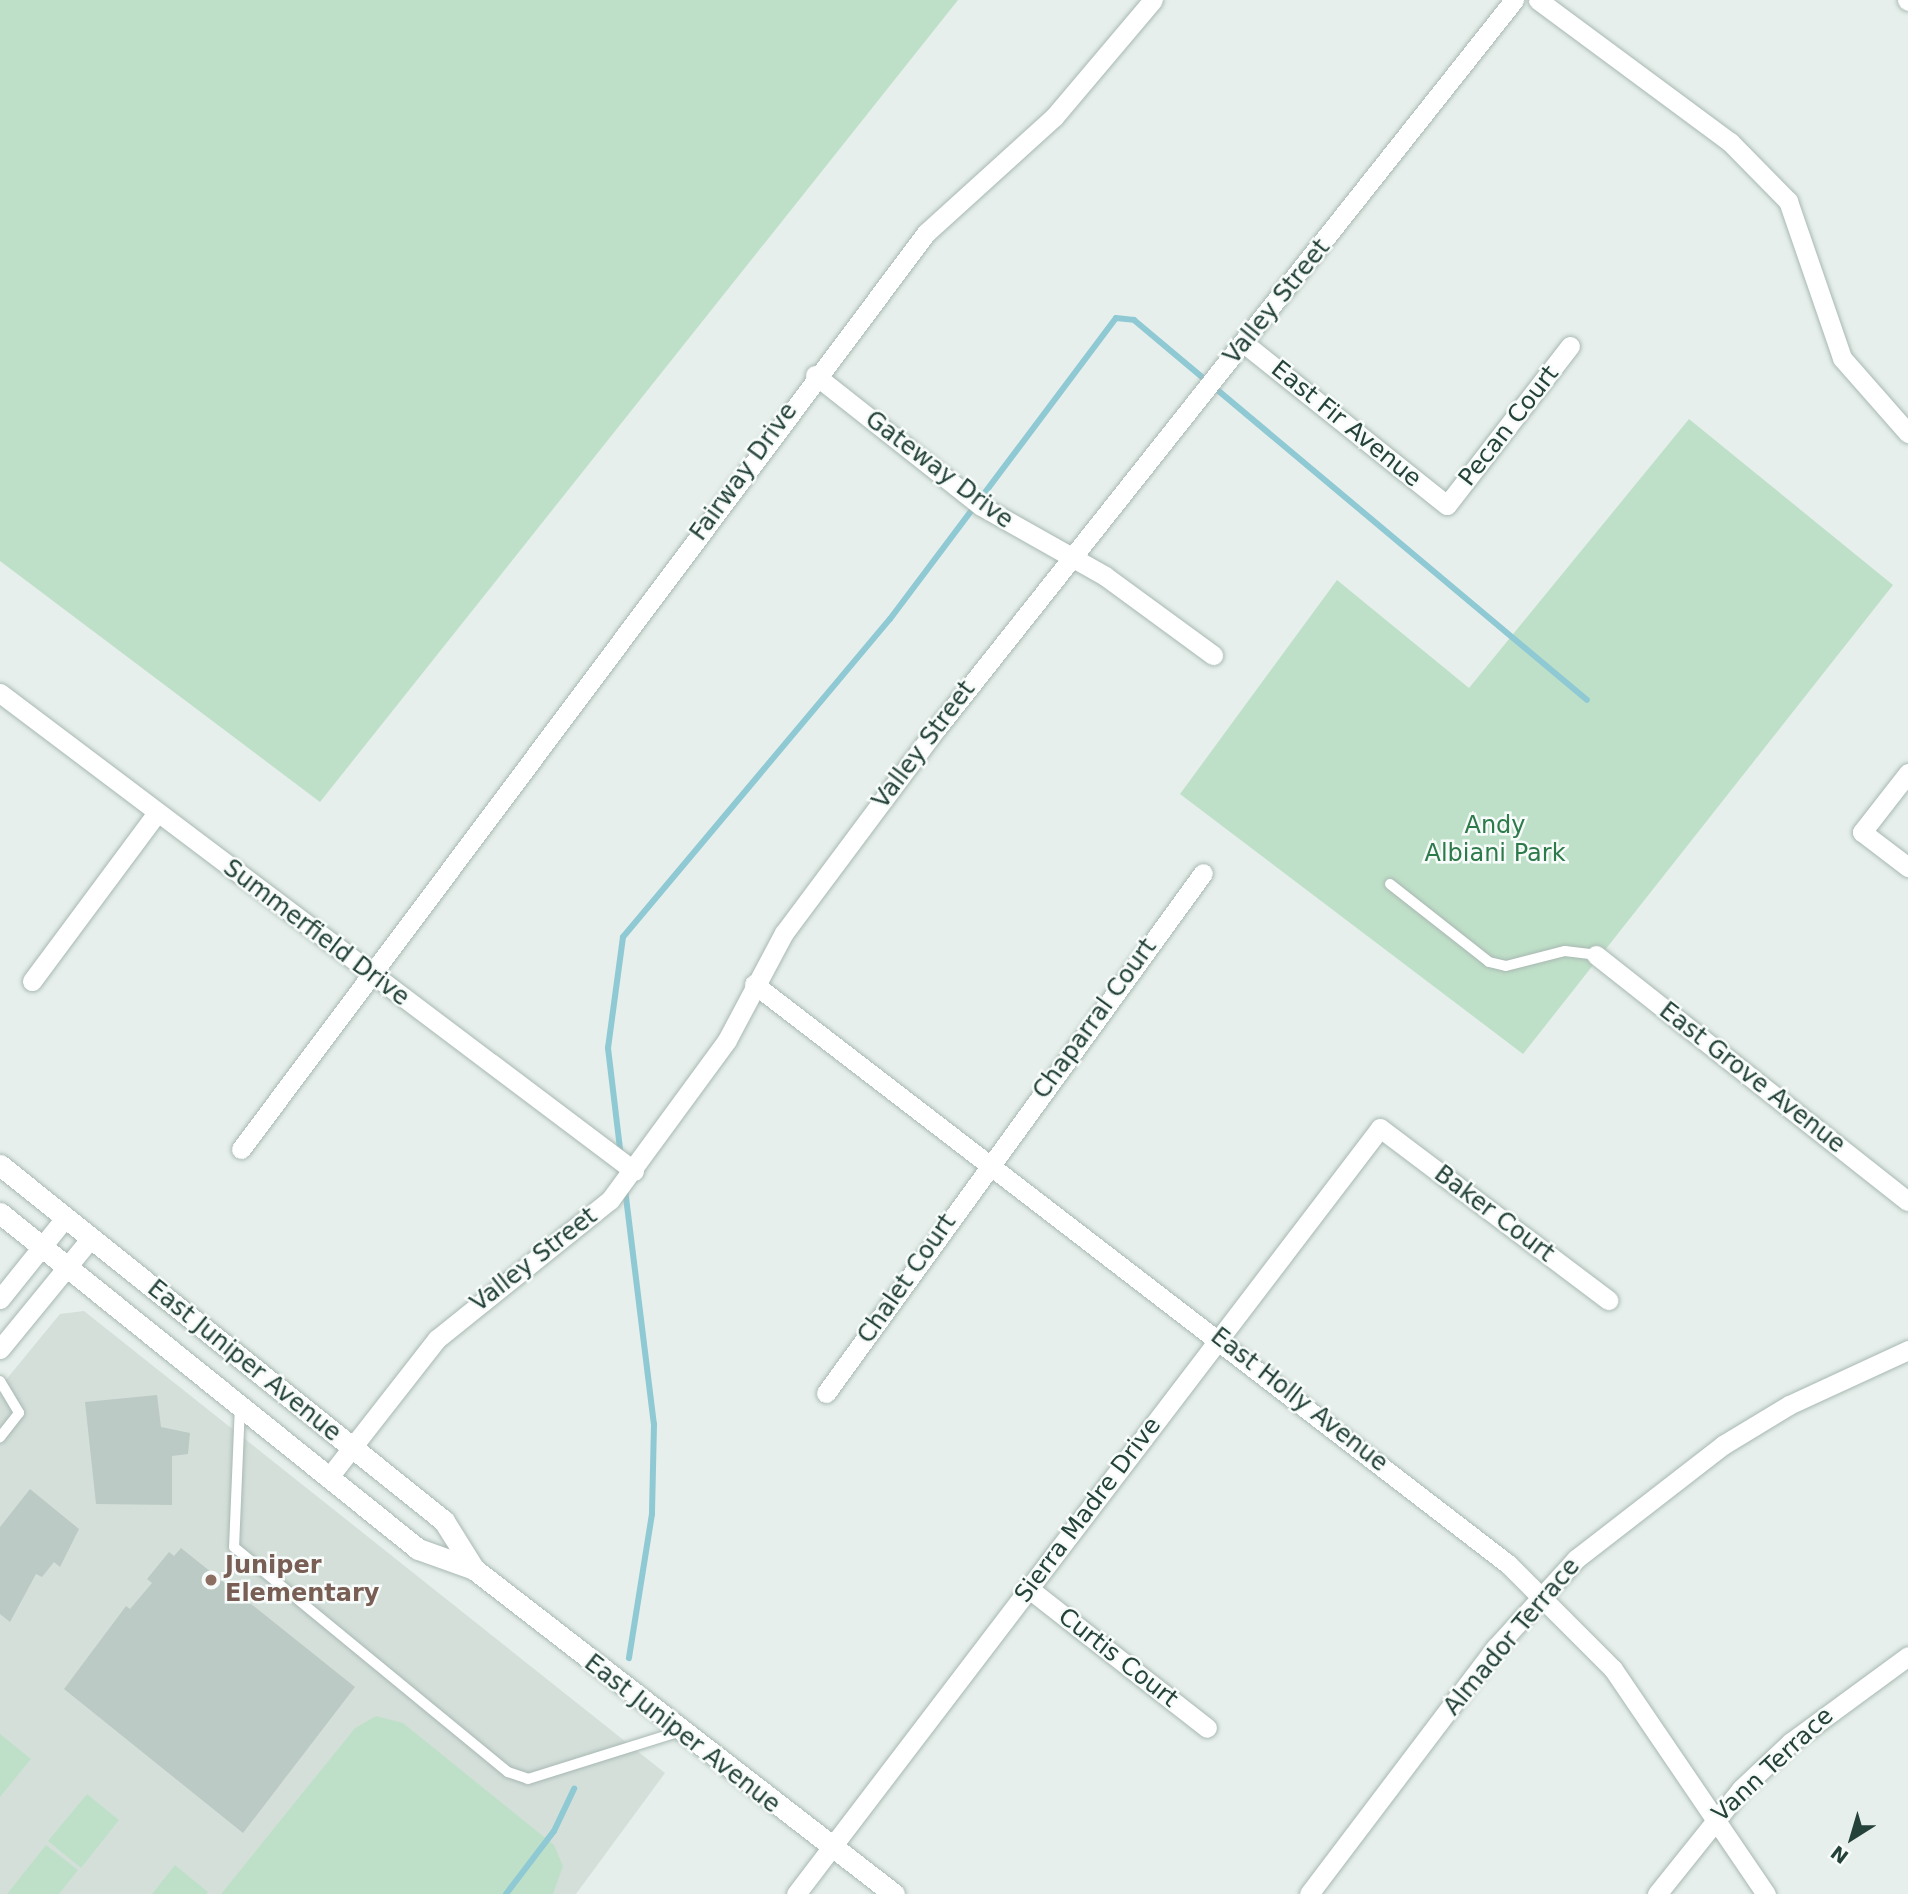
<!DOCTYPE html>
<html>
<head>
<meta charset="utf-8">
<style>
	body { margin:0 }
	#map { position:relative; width:1908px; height:1894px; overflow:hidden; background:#e6efeb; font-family:"DejaVu Sans",sans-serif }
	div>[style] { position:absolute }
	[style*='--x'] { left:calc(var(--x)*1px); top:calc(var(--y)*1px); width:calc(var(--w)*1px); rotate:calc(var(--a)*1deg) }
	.built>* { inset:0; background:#d4dfda }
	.green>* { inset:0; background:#bfe0c8 }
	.stream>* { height:6px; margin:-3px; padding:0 3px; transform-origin:3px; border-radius:3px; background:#8ec9d4 }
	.building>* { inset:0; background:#bbcac4 }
	.roads { filter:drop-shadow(0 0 2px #a8b8b2) drop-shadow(0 0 2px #a8b8b2) }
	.service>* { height:10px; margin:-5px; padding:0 5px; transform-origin:5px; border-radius:5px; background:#fff }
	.minor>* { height:19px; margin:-9.5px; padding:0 9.5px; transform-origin:9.5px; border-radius:9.5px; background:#fff }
	.tertiary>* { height:21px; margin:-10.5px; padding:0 10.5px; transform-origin:10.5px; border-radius:10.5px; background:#fff }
	.dots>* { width:19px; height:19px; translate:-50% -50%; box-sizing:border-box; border:4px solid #f7fbf9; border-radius:50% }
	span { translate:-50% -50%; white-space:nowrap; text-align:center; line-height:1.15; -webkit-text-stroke:5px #f7fbf9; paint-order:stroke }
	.street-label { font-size:24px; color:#24423a }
	.park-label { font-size:24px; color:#2d7a4b }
	.education-label { font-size:24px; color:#785e54; font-weight:700 }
	.left { translate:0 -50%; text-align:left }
	.north { position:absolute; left:1817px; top:1803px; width:70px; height:70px; -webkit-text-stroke:5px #f7fbf9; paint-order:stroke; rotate:217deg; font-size:19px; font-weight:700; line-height:28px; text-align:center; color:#24423a }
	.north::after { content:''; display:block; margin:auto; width:24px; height:32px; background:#24423a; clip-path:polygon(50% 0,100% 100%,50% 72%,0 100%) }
</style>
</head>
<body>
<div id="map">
	<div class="built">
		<i style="clip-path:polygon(84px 1311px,665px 1773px,576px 1894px,0 1894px,0 1387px,60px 1314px)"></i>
	</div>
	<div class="green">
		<i style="clip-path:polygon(0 0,958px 0,320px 802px,0 561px)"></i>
		<i style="clip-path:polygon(1689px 419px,1893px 585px,1523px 1054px,1180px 794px,1337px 580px,1469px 688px)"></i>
		<i style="clip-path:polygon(376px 1716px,403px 1723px,554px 1845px,563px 1866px,553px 1894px,221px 1894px,355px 1728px)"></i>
		<i style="clip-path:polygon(0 1734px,31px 1759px,0 1797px)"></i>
		<i style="clip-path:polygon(87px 1794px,119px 1820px,81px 1868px,48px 1841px)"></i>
		<i style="clip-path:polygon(46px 1845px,78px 1870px,59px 1894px,7px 1894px)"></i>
		<i style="clip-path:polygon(175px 1865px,208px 1892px,206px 1894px,152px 1894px)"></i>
	</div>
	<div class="stream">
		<i style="--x:621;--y:1157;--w:110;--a:-96.8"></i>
		<i style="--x:608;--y:1048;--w:112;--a:-82.3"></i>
		<i style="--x:623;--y:937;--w:415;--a:-50"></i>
		<i style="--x:890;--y:619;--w:376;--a:-53.1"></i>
		<i style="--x:1116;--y:318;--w:18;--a:6"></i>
		<i style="--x:1134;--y:320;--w:591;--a:39.99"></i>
		<i style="--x:625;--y:1189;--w:237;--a:83"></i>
		<i style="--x:654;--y:1424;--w:90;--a:91.3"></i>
		<i style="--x:652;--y:1514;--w:146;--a:99.1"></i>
		<i style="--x:506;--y:1894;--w:79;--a:-52.7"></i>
		<i style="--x:554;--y:1831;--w:47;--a:-64.5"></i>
	</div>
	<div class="building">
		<i style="clip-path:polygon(157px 1395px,161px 1427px,190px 1433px,188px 1454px,172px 1456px,172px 1505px,96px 1504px,85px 1402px)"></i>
		<i style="clip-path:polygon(30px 1489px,79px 1529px,60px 1567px,54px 1562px,42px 1577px,36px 1574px,10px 1622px,0 1614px,0 1527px)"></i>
		<i style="clip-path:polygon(181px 1548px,355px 1687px,243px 1833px,64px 1689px,126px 1606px,130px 1609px,152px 1583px,147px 1579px,169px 1552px,174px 1556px)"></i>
	</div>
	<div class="roads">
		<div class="service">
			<i style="--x:1390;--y:884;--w:126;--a:38.2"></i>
			<i style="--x:1489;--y:962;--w:17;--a:13"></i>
			<i style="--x:1506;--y:966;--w:61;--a:-14.3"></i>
			<i style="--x:1565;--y:951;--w:31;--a:7"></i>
			<i style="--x:0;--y:1381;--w:37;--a:59"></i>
			<i style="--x:19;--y:1413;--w:31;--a:128"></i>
			<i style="--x:240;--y:1405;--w:142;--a:92.4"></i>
			<i style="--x:234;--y:1547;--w:355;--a:39.4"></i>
			<i style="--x:508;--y:1772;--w:21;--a:19"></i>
			<i style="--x:528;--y:1779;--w:157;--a:-17.4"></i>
		</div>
		<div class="minor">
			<i style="--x:1538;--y:0;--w:239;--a:36.5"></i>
			<i style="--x:1730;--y:142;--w:83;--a:45.5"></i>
			<i style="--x:1788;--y:201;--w:166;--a:71"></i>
			<i style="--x:1842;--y:358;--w:100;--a:48.7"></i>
			<i style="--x:1907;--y:0;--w:1;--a:45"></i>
			<i style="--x:1245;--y:344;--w:258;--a:38.6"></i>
			<i style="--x:1447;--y:505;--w:201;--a:-52.3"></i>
			<i style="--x:815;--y:375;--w:211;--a:38.3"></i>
			<i style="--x:981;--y:506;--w:142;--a:29.4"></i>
			<i style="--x:1105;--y:576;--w:134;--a:36.2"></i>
			<i style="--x:0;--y:693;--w:794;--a:37.01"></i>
			<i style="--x:1908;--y:773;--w:75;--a:127.9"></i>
			<i style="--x:1862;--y:832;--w:58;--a:37.3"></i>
			<i style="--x:1596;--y:955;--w:397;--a:38.3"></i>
			<i style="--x:32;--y:981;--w:208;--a:-53.4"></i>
			<i style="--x:754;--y:984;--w:951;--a:37.57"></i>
			<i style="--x:1508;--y:1564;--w:148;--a:45"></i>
			<i style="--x:1613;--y:1669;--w:272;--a:55.8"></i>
			<i style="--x:241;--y:1149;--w:1144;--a:-53.21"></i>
			<i style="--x:926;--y:233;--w:173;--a:-42.2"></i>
			<i style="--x:1054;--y:117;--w:153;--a:-49.8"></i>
			<i style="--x:0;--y:1299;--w:104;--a:-51.3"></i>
			<i style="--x:0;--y:1349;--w:144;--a:-50.7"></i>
			<i style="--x:826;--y:1393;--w:642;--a:-54.06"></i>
			<i style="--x:329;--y:1477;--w:175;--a:-52"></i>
			<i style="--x:437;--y:1339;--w:222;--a:-38.8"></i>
			<i style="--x:610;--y:1200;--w:198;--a:-53.8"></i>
			<i style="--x:727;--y:1040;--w:121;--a:-62"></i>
			<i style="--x:784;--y:933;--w:256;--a:-53.3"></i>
			<i style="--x:937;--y:728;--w:929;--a:-51.6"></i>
			<i style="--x:1028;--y:1588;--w:227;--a:38"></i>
			<i style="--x:796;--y:1894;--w:963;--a:-52.68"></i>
			<i style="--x:1380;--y:1128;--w:286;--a:37"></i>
			<i style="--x:1309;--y:1894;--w:310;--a:-52.9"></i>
			<i style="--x:1496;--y:1647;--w:119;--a:-47.7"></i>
			<i style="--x:1576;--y:1559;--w:186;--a:-37.8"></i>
			<i style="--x:1723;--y:1445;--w:77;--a:-31.2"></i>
			<i style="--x:1789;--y:1405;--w:131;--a:-24.8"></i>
			<i style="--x:1657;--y:1894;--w:134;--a:-51.3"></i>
			<i style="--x:1741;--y:1789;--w:69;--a:-43.2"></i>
			<i style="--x:1791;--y:1742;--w:145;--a:-36.3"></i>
		</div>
		<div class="tertiary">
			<i style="--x:0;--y:1165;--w:569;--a:38.72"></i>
			<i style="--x:444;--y:1521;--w:57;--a:58"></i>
			<i style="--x:474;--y:1569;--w:531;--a:37.73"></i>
			<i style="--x:0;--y:1213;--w:536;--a:38.79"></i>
			<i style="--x:418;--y:1549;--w:59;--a:19.7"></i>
		</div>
	</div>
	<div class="dots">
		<i style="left:211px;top:1580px;background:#8d6e63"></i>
	</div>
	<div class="street-label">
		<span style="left:1277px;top:302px;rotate:-51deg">Valley Street</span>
		<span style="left:1346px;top:424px;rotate:39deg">East Fir Avenue</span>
		<span style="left:1509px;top:426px;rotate:-52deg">Pecan Court</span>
		<span style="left:939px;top:470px;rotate:37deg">Gateway Drive</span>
		<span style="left:744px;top:472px;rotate:-54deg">Fairway Drive</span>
		<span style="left:924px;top:745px;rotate:-53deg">Valley Street</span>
		<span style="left:316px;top:933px;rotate:37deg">Summerfield Drive</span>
		<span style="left:1095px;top:1019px;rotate:-54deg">Chaparral Court</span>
		<span style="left:1752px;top:1078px;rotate:38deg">East Grove Avenue</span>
		<span style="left:1494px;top:1214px;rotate:37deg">Baker Court</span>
		<span style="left:534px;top:1260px;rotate:-38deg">Valley Street</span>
		<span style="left:907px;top:1279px;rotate:-55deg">Chalet Court</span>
		<span style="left:244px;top:1361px;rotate:39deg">East Juniper Avenue</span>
		<span style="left:1299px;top:1400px;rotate:38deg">East Holly Avenue</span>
		<span style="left:1088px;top:1510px;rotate:-53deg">Sierra Madre Drive</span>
		<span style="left:1512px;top:1637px;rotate:-50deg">Almador Terrace</span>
		<span style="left:1118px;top:1658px;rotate:38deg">Curtis Court</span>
		<span style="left:682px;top:1734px;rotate:38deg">East Juniper Avenue</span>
		<span style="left:1773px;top:1765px;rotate:-43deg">Vann Terrace</span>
	</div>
	<div class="park-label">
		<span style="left:1495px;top:840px">Andy<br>Albiani Park</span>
	</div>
	<div class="education-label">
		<span class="left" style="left:225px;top:1580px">Juniper<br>Elementary</span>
	</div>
	<div class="north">N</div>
</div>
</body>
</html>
